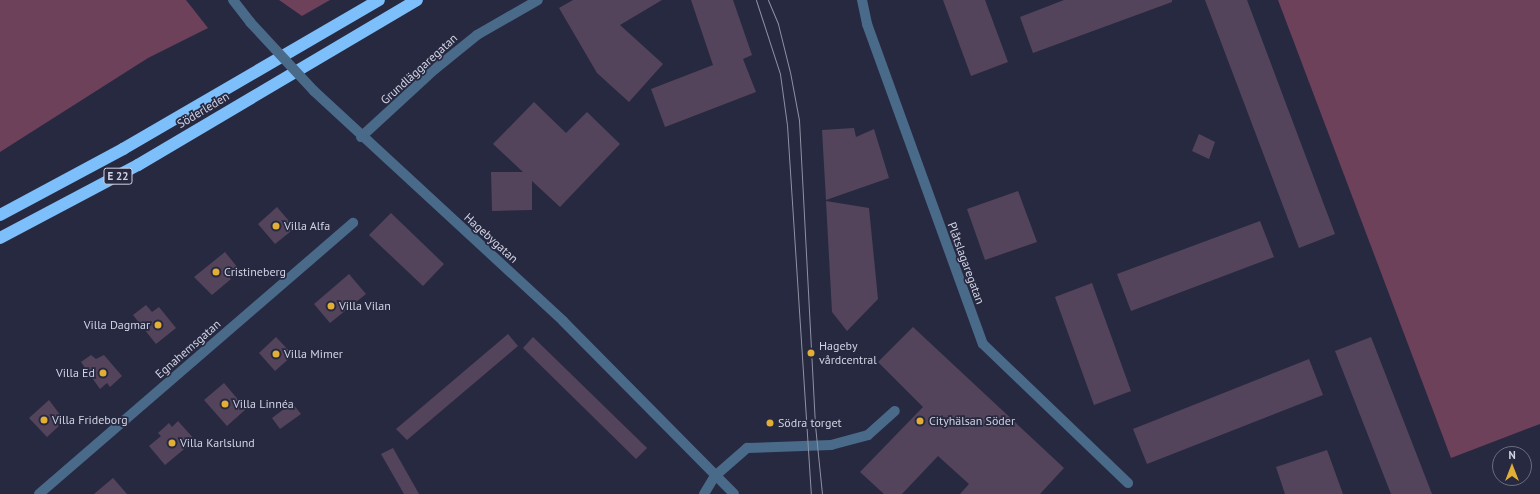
<!DOCTYPE html>
<html>
<head>
<meta charset="utf-8">
<style>
	body { margin:0 }
	#map { position:relative; width:1540px; height:494px; overflow:hidden; background:#272941; font-family:"PT Sans",sans-serif }
	div>[style] { position:absolute }
	[style*='--x'] { left:calc(var(--x)*1px); top:calc(var(--y)*1px); width:calc(var(--w)*1px); rotate:calc(var(--a)*1deg) }
	.green>* { inset:0; background:#6d415a }
	.building>* { inset:0; background:#53445c }
	.minor>* { height:10px; margin:-5px; padding:0 5px; transform-origin:5px; border-radius:5px; background:#496a89 }
	.highway>* { height:12px; margin:-6px; padding:0 6px; transform-origin:6px; border-radius:6px; background:#7dbffb }
	.tram>* { height:1px; margin:-0.5px; padding:0 0.5px; transform-origin:0.5px; border-radius:0.5px; background:#8f91a4 }
	.minor-bridge>* { height:10px; margin:-5px; padding:0 5px; transform-origin:5px; border-radius:5px; background:#496a89 }
	.dots>* { width:11px; height:11px; translate:-50% -50%; box-sizing:border-box; border:2px solid #272941; border-radius:50% }
	span { translate:-50% -50%; white-space:nowrap; text-align:center; line-height:1.15; -webkit-text-stroke:3.5px #272941; paint-order:stroke }
	.shield-label span { padding:1px 3px; background:#272941; border:1px solid; border-radius:3px; -webkit-text-stroke-width:0 }
	.shield-label { font-size:11px; color:#d1d3e3; font-weight:700 }
	.street-label { font-size:12px; color:#d1d3e3 }
	.poi-label { font-size:12px; color:#d1d3e3 }
	.left { translate:0 -50%; text-align:left }
	.right { translate:-100% -50%; text-align:right }
	.north { position:absolute; left:1492px; top:446px; width:40px; height:40px; box-sizing:border-box; background:#272941; border:1px solid #6b6d82; border-radius:50%; rotate:0deg; font-size:11px; font-weight:700; line-height:16px; text-align:center; color:#d1d3e3 }
	.north::after { content:''; display:block; margin:auto; width:14px; height:18px; background:#e3ae34; clip-path:polygon(50% 0,100% 100%,50% 72%,0 100%) }
</style>
</head>
<body>
<div id="map">
	<div class="green">
		<i style="clip-path:polygon(0 0,186px 0,208px 28px,148px 58px,0 152px)"></i>
		<i style="clip-path:polygon(279px 0,330px 0,302px 16px)"></i>
		<i style="clip-path:polygon(1278px 0,1540px 0,1540px 424px,1451px 458px)"></i>
	</div>
	<div class="building">
		<i style="clip-path:polygon(573px 0,662px 0,620px 25px,663px 64px,629px 102px,597px 73px,559px 8px)"></i>
		<i style="clip-path:polygon(691px 0,733px 0,752px 55px,743px 59px,756px 92px,665px 127px,651px 89px,713px 65px)"></i>
		<i style="clip-path:polygon(943px 0,985px 0,1008px 62px,971px 76px)"></i>
		<i style="clip-path:polygon(1064px 0,1172px 0,1172px 2px,1033px 53px,1020px 17px)"></i>
		<i style="clip-path:polygon(1205px 0,1247px 0,1335px 234px,1299px 248px)"></i>
		<i style="clip-path:polygon(534px 102px,566px 133px,587px 112px,620px 144px,560px 207px,532px 181px,532px 210px,492px 211px,491px 172px,523px 172px,493px 144px)"></i>
		<i style="clip-path:polygon(854px 128px,856px 137px,874px 129px,889px 178px,826px 200px,822px 130px)"></i>
		<i style="clip-path:polygon(1199px 134px,1215px 142px,1209px 159px,1192px 151px)"></i>
		<i style="clip-path:polygon(1018px 191px,1037px 242px,985px 260px,967px 209px)"></i>
		<i style="clip-path:polygon(826px 201px,869px 208px,878px 299px,847px 331px,832px 312px)"></i>
		<i style="clip-path:polygon(277px 207px,295px 228px,275px 244px,258px 224px)"></i>
		<i style="clip-path:polygon(391px 213px,444px 264px,423px 286px,369px 235px)"></i>
		<i style="clip-path:polygon(1260px 221px,1274px 257px,1131px 311px,1117px 274px)"></i>
		<i style="clip-path:polygon(225px 252px,238px 268px,228px 276px,231px 279px,212px 295px,194px 277px)"></i>
		<i style="clip-path:polygon(349px 274px,366px 294px,330px 323px,314px 304px)"></i>
		<i style="clip-path:polygon(1092px 283px,1131px 391px,1094px 405px,1055px 297px)"></i>
		<i style="clip-path:polygon(146px 305px,152px 312px,159px 307px,176px 328px,156px 344px,133px 315px)"></i>
		<i style="clip-path:polygon(913px 327px,1064px 468px,1040px 494px,960px 494px,969px 484px,938px 456px,902px 494px,884px 494px,860px 472px,923px 407px,878px 362px)"></i>
		<i style="clip-path:polygon(508px 334px,518px 346px,407px 440px,396px 429px)"></i>
		<i style="clip-path:polygon(276px 337px,293px 355px,275px 371px,259px 353px)"></i>
		<i style="clip-path:polygon(533px 337px,647px 448px,636px 459px,523px 348px)"></i>
		<i style="clip-path:polygon(1371px 337px,1432px 494px,1391px 494px,1335px 351px)"></i>
		<i style="clip-path:polygon(91px 355px,96px 359px,104px 355px,122px 376px,110px 387px,107px 383px,100px 389px,81px 362px)"></i>
		<i style="clip-path:polygon(1309px 359px,1323px 395px,1147px 464px,1133px 429px)"></i>
		<i style="clip-path:polygon(224px 383px,246px 409px,227px 426px,204px 400px)"></i>
		<i style="clip-path:polygon(49px 400px,61px 416px,55px 422px,59px 426px,47px 437px,29px 418px)"></i>
		<i style="clip-path:polygon(292px 403px,301px 414px,280px 429px,272px 418px)"></i>
		<i style="clip-path:polygon(178px 421px,195px 440px,165px 465px,149px 446px,161px 436px,158px 433px,169px 423px,172px 427px)"></i>
		<i style="clip-path:polygon(393px 448px,419px 494px,404px 494px,381px 454px)"></i>
		<i style="clip-path:polygon(1327px 450px,1343px 494px,1285px 494px,1276px 467px)"></i>
		<i style="clip-path:polygon(113px 478px,127px 494px,94px 494px)"></i>
	</div>
	<div class="minor">
		<i style="--x:233;--y:0;--w:28;--a:52"></i>
		<i style="--x:862;--y:0;--w:25;--a:78"></i>
		<i style="--x:867;--y:24;--w:340;--a:70.1"></i>
		<i style="--x:983;--y:344;--w:201;--a:43.8"></i>
		<i style="--x:314;--y:91;--w:339;--a:42.7"></i>
		<i style="--x:563;--y:321;--w:243;--a:45.3"></i>
		<i style="--x:361;--y:137;--w:100;--a:-42.6"></i>
		<i style="--x:435;--y:69;--w:54;--a:-39"></i>
		<i style="--x:477;--y:35;--w:70;--a:-29.8"></i>
		<i style="--x:39;--y:494;--w:415;--a:-40.8"></i>
		<i style="--x:704;--y:494;--w:21;--a:-59"></i>
		<i style="--x:715;--y:476;--w:43;--a:-41.2"></i>
		<i style="--x:747;--y:448;--w:84;--a:-2"></i>
		<i style="--x:831;--y:445;--w:38;--a:-15"></i>
		<i style="--x:868;--y:435;--w:36;--a:-42"></i>
	</div>
	<div class="highway">
		<i style="--x:0;--y:215;--w:140;--a:-28.2"></i>
		<i style="--x:123;--y:149;--w:296;--a:-30.2"></i>
		<i style="--x:0;--y:238;--w:156;--a:-27.9"></i>
		<i style="--x:138;--y:165;--w:324;--a:-30.6"></i>
	</div>
	<div class="tram">
		<i style="--x:756;--y:0;--w:78;--a:72"></i>
		<i style="--x:780;--y:74;--w:51;--a:82.2"></i>
		<i style="--x:787;--y:125;--w:370;--a:86.3"></i>
		<i style="--x:768;--y:0;--w:26;--a:67"></i>
		<i style="--x:778;--y:24;--w:49;--a:76"></i>
		<i style="--x:790;--y:72;--w:49;--a:79.4"></i>
		<i style="--x:799;--y:120;--w:305;--a:87"></i>
		<i style="--x:815;--y:425;--w:69;--a:84.2"></i>
	</div>
	<div class="minor-bridge">
		<i style="--x:250;--y:22;--w:94;--a:47.2"></i>
	</div>
	<div class="dots">
		<i style="left:276px;top:226px;background:#e3ae34"></i>
		<i style="left:216px;top:272px;background:#e3ae34"></i>
		<i style="left:331px;top:306px;background:#e3ae34"></i>
		<i style="left:158px;top:325px;background:#e3ae34"></i>
		<i style="left:811px;top:353px;background:#e3ae34"></i>
		<i style="left:276px;top:354px;background:#e3ae34"></i>
		<i style="left:103px;top:373px;background:#e3ae34"></i>
		<i style="left:225px;top:404px;background:#e3ae34"></i>
		<i style="left:44px;top:420px;background:#e3ae34"></i>
		<i style="left:920px;top:421px;background:#e3ae34"></i>
		<i style="left:770px;top:423px;background:#e3ae34"></i>
		<i style="left:172px;top:443px;background:#e3ae34"></i>
	</div>
	<div class="shield-label">
		<span style="left:118px;top:176px">E 22</span>
	</div>
	<div class="street-label">
		<span style="left:419px;top:69px;rotate:-42deg">Grundläggaregatan</span>
		<span style="left:203px;top:110px;rotate:-31deg">Söderleden</span>
		<span style="left:491px;top:238px;rotate:42deg">Hagebygatan</span>
		<span style="left:966px;top:263px;rotate:70deg">Plåtslagaregatan</span>
		<span style="left:188px;top:349px;rotate:-41deg">Egnahemsgatan</span>
	</div>
	<div class="poi-label">
		<span class="left" style="left:284px;top:226px">Villa Alfa</span>
		<span class="left" style="left:224px;top:272px">Cristineberg</span>
		<span class="left" style="left:339px;top:306px">Villa Vilan</span>
		<span class="right" style="left:150px;top:325px">Villa Dagmar</span>
		<span class="left" style="left:819px;top:353px">Hageby<br>vårdcentral</span>
		<span class="left" style="left:284px;top:354px">Villa Mimer</span>
		<span class="right" style="left:95px;top:373px">Villa Ed</span>
		<span class="left" style="left:233px;top:404px">Villa Linnéa</span>
		<span class="left" style="left:52px;top:420px">Villa Frideborg</span>
		<span class="left" style="left:929px;top:421px">Cityhälsan Söder</span>
		<span class="left" style="left:778px;top:423px">Södra torget</span>
		<span class="left" style="left:180px;top:443px">Villa Karlslund</span>
	</div>
	<div class="north">N</div>
</div>
</body>
</html>
